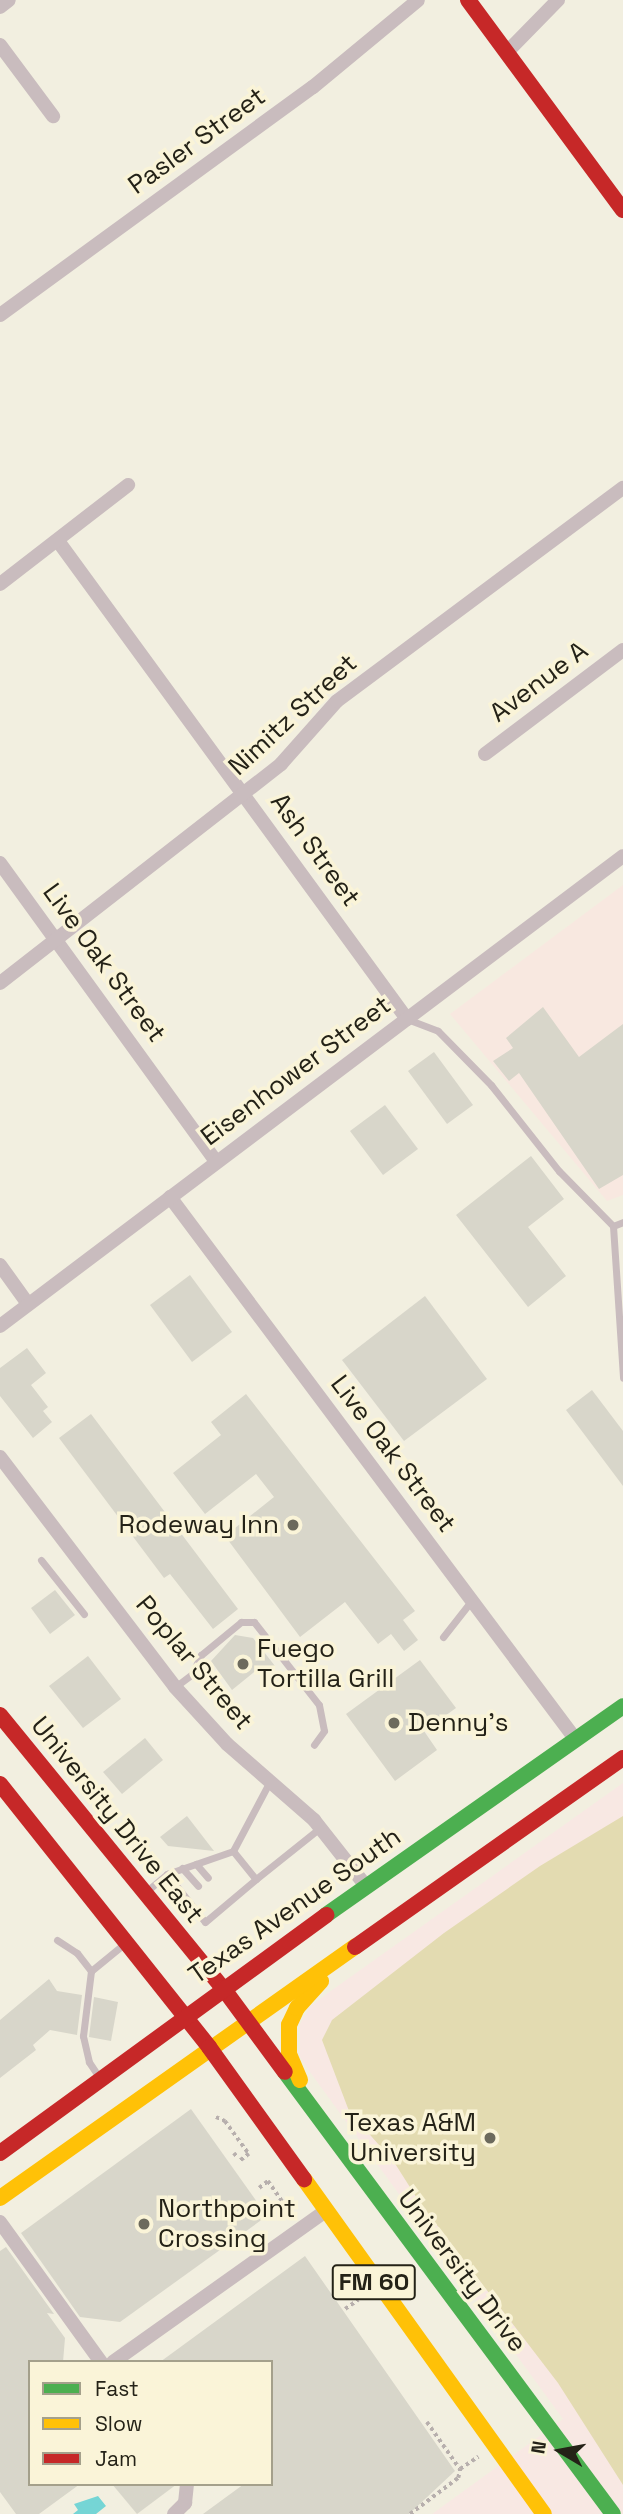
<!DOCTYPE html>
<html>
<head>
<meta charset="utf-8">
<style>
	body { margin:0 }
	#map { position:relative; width:623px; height:2514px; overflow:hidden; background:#f2efe0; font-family:"Space Grotesk",sans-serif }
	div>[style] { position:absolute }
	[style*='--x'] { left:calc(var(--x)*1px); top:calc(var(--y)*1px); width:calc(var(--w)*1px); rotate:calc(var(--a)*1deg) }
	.commercial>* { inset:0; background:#f8e8e0 }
	.education>* { inset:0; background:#f8e8e3 }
	.green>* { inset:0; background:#e3dbb1 }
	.water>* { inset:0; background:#75d5d5 }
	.building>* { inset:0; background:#d8d6ca }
	.path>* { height:3.5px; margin-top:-1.75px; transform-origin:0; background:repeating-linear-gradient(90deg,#b7afad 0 3.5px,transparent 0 7px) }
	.lane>* { height:7px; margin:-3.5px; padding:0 3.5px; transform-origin:3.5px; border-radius:3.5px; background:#c9bcbe }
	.street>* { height:14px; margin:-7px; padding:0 7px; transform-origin:7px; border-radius:7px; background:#c9bcbe }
	.fast>* { height:16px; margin:-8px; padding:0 8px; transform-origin:8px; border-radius:8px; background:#4caf50 }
	.slow>* { height:16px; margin:-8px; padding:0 8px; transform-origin:8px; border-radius:8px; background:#ffc107 }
	.jam>* { height:16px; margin:-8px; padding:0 8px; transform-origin:8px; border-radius:8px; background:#c62828 }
	.dots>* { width:19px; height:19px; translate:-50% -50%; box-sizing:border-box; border:4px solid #faf4d8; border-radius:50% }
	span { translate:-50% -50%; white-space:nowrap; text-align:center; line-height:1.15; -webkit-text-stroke:7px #faf4d8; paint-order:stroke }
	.shield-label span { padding:2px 5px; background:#faf4d8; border:2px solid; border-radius:5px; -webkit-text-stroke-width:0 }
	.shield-label { font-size:24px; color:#242217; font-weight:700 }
	.street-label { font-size:26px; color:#242217 }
	.poi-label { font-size:26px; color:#242217 }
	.right { translate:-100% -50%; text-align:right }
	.left { translate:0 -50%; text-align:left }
	.legend { position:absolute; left:28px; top:2360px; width:245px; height:126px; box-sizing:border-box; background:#faf4d8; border:2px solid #a4a08b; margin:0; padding:9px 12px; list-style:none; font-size:21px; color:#242217 }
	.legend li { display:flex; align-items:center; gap:14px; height:35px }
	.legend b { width:35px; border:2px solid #a4a08b }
	.north { position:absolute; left:525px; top:2416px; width:70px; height:70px; -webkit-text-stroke:5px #faf4d8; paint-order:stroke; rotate:280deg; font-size:19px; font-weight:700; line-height:28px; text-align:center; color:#242217 }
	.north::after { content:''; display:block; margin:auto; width:24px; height:32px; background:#242217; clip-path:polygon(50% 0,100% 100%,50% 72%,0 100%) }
</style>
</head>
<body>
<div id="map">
	<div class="commercial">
		<i style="clip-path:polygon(623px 885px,623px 1195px,607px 1201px,450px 1014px)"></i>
	</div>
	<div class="education">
		<i style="clip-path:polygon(623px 1783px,623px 2514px,432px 2514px,563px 2419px,310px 2072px,300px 2057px,300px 2024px,310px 2007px,328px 1993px)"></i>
	</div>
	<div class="green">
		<i style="clip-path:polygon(623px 1816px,623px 2485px,558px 2383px,420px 2203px,394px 2162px,349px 2111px,322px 2040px,332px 2020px,444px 1933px,540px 1866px)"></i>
	</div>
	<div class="water">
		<i style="clip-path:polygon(98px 2496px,106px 2506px,96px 2514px,73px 2514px,78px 2510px,74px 2504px)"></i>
	</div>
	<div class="building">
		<i style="clip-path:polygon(543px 1007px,579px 1057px,623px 1024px,623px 1175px,599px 1189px,519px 1073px,509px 1081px,493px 1061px,513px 1048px,506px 1038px)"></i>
		<i style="clip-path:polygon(434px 1052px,473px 1105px,447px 1124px,408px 1071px)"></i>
		<i style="clip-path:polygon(385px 1105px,418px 1149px,383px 1175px,350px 1131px)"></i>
		<i style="clip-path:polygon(531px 1156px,564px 1199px,528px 1227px,566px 1276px,528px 1307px,456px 1215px)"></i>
		<i style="clip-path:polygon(190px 1275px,232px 1332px,192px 1362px,150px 1305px)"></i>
		<i style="clip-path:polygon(425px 1296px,487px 1379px,404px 1441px,342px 1360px)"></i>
		<i style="clip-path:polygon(27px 1348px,46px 1373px,31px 1385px,48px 1407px,43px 1411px,52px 1422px,33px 1438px,0 1396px,0 1368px)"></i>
		<i style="clip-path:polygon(592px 1390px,623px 1431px,623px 1486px,566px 1410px)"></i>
		<i style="clip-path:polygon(246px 1394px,415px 1611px,403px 1620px,418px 1640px,404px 1651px,391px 1634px,378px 1644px,345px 1602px,300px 1637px,225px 1536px,274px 1497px,256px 1474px,205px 1514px,173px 1473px,221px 1435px,211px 1422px)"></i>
		<i style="clip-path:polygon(91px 1414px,238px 1609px,213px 1629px,170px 1574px,164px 1578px,59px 1438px)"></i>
		<i style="clip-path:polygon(55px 1590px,75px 1615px,50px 1634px,31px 1608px)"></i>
		<i style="clip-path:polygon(235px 1635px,253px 1638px,275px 1666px,264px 1676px,258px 1669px,232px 1690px,211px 1661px)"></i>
		<i style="clip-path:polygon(88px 1656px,121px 1699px,83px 1728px,49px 1686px)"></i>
		<i style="clip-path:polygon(420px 1660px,456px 1708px,424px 1731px,437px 1750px,395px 1781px,346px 1714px)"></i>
		<i style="clip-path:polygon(145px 1738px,163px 1760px,122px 1794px,103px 1772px)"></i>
		<i style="clip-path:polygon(187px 1816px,214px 1851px,168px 1846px,160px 1837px)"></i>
		<i style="clip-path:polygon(49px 1979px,57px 1991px,82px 1995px,77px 2035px,50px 2030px,33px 2045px,36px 2050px,0 2078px,0 2020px)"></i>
		<i style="clip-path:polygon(94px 1997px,118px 2002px,111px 2041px,89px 2037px)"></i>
		<i style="clip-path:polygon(191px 2109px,267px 2216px,120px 2322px,80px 2317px,21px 2233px)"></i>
		<i style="clip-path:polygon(6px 2247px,54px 2314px,47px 2313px,65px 2338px,63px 2362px,30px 2362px,30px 2484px,80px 2484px,39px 2514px,16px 2514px,0 2492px,0 2251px)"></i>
		<i style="clip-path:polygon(305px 2256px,455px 2471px,409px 2514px,203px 2514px,244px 2484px,271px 2484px,271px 2362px,160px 2362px)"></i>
		<i style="clip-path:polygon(112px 2484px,177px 2484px,137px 2514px)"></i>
	</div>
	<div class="path">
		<i style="--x:216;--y:2117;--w:10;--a:24"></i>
		<i style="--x:225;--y:2121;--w:41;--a:54"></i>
		<i style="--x:249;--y:2154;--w:11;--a:142"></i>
		<i style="--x:234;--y:2153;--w:6;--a:51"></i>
		<i style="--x:259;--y:2188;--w:11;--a:-38"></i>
		<i style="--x:268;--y:2181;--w:28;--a:55"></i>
		<i style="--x:345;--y:2309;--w:16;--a:-35"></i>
		<i style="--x:358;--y:2300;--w:16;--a:-128"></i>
		<i style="--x:348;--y:2287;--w:9;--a:-36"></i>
		<i style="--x:427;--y:2422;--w:57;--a:54.9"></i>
		<i style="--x:410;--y:2514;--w:60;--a:-36.9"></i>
		<i style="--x:458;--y:2478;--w:9;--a:-77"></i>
		<i style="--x:460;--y:2469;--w:22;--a:-34"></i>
	</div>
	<div class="lane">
		<i style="--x:407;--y:1019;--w:33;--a:21"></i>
		<i style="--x:438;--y:1031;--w:76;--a:45.5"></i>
		<i style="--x:491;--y:1085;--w:110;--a:51.7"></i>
		<i style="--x:559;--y:1171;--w:77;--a:45.5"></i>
		<i style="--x:613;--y:1226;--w:11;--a:-22"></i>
		<i style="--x:613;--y:1226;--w:152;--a:86.2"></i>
		<i style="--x:41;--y:1560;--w:69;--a:51.5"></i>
		<i style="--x:443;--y:1637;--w:47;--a:-51.9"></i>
		<i style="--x:175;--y:1687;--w:21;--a:-37"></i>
		<i style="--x:192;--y:1674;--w:21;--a:-65"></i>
		<i style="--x:201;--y:1655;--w:52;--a:-39.5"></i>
		<i style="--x:241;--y:1622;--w:13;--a:0"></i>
		<i style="--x:254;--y:1622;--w:105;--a:51.9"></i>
		<i style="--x:319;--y:1705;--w:26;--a:79"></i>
		<i style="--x:324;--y:1731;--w:17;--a:126"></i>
		<i style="--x:233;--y:1851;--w:79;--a:-62.1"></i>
		<i style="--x:196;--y:1864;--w:18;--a:49"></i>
		<i style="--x:182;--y:1868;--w:24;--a:48"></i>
		<i style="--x:167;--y:1874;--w:61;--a:51.6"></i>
		<i style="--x:205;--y:1922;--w:67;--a:-40.1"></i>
		<i style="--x:148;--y:1890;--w:25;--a:-40"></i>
		<i style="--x:167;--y:1874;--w:70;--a:-19.2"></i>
		<i style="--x:233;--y:1851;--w:36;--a:51"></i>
		<i style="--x:256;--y:1879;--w:82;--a:-38.6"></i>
		<i style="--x:57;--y:1940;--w:24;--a:33"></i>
		<i style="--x:77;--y:1953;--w:23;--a:52"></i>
		<i style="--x:99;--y:2077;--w:18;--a:-124"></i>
		<i style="--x:89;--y:2062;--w:27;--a:-103"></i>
		<i style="--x:83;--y:2036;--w:65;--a:-83"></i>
		<i style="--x:91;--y:1971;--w:43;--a:-39.3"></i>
	</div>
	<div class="street">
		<i style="--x:0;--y:7;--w:11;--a:-38"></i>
		<i style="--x:0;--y:45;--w:89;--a:53.3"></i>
		<i style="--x:507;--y:52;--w:73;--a:-45.6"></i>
		<i style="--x:0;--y:315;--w:387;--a:-36.1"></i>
		<i style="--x:313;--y:87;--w:136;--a:-39.6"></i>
		<i style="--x:58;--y:541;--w:592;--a:53.87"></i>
		<i style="--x:0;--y:584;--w:162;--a:-37.7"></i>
		<i style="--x:485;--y:754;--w:173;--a:-37"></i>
		<i style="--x:0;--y:863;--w:368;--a:54.1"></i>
		<i style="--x:0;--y:983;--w:356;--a:-37.9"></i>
		<i style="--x:281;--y:764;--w:84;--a:-48.4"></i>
		<i style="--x:337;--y:701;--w:357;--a:-36.7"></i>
		<i style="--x:170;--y:1197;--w:678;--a:53.21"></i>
		<i style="--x:0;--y:1265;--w:48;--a:54.3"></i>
		<i style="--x:0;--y:1326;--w:780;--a:-37.03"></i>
		<i style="--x:0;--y:1457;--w:289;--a:52.7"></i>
		<i style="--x:175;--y:1687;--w:77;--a:47.6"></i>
		<i style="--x:227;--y:1744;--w:116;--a:41.1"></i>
		<i style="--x:314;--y:1820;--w:84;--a:51.8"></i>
		<i style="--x:0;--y:2222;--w:173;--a:54.2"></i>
		<i style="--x:113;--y:2362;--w:259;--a:-35.4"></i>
		<i style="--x:174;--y:2514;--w:16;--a:-45"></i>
		<i style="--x:185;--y:2503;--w:19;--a:-84"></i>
	</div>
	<div class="fast">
		<i style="--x:326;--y:1915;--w:363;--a:-35.1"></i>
		<i style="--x:285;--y:2072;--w:550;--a:53.42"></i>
	</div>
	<div class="slow">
		<i style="--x:300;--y:2080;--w:28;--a:-113"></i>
		<i style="--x:289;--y:2054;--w:29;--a:-90"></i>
		<i style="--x:289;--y:2025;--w:19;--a:-65"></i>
		<i style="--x:297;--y:2008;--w:36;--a:-48"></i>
		<i style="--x:304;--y:2179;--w:412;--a:54.4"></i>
		<i style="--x:0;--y:2198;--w:435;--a:-35.3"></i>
	</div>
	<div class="jam">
		<i style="--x:468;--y:0;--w:261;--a:53.6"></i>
		<i style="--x:0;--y:1715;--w:353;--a:50.8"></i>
		<i style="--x:223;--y:1988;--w:104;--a:53.6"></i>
		<i style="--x:0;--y:1784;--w:336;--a:51.5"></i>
		<i style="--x:209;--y:2047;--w:163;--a:54.3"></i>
		<i style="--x:355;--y:1947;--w:328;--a:-35.2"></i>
		<i style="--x:0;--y:2153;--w:404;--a:-36.1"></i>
	</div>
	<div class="dots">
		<i style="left:293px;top:1525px;background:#6c6a5d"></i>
		<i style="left:243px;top:1664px;background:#6c6a5d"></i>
		<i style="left:394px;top:1723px;background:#6c6a5d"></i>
		<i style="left:490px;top:2138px;background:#6c6a5d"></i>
		<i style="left:144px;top:2224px;background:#6c6a5d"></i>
	</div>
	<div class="shield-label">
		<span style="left:374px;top:2282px">FM 60</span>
	</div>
	<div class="street-label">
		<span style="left:197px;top:141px;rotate:-36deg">Pasler Street</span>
		<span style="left:539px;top:682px;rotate:-37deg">Avenue A</span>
		<span style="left:293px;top:715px;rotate:-43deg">Nimitz Street</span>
		<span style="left:315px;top:850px;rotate:54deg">Ash Street</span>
		<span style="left:104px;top:963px;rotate:54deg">Live Oak Street</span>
		<span style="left:296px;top:1071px;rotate:-37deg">Eisenhower Street</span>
		<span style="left:393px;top:1454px;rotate:53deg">Live Oak Street</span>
		<span style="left:194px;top:1663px;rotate:50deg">Poplar Street</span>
		<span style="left:117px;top:1820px;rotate:51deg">University Drive East</span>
		<span style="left:295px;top:1906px;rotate:-35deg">Texas Avenue South</span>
		<span style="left:462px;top:2271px;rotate:53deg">University Drive</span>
	</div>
	<div class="poi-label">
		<span class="right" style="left:279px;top:1525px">Rodeway Inn</span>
		<span class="left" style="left:257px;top:1664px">Fuego<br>Tortilla Grill</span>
		<span class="left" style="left:408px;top:1723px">Denny's</span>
		<span class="right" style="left:476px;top:2138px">Texas A&amp;M<br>University</span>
		<span class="left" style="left:158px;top:2224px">Northpoint<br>Crossing</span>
	</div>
	<ul class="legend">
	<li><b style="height:9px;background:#4caf50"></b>Fast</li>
	<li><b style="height:9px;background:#ffc107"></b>Slow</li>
	<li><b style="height:9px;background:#c62828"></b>Jam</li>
	</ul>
	<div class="north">N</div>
</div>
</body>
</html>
